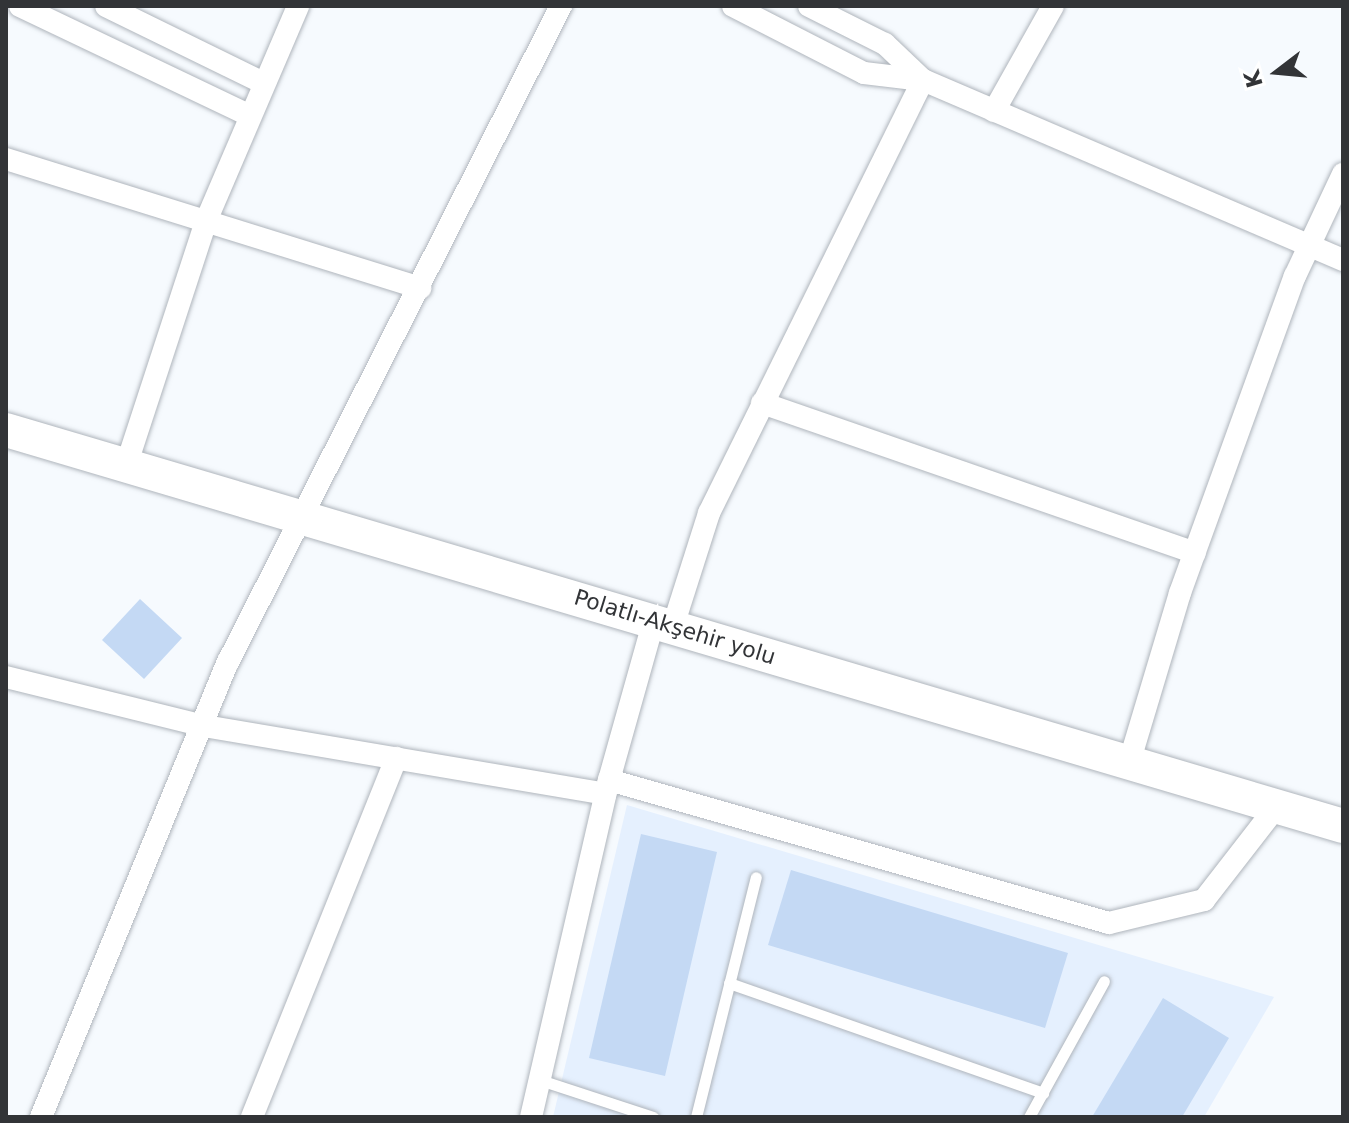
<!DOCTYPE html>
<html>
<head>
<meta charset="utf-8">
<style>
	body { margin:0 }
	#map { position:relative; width:1349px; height:1123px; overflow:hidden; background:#f6fafe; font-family:"DejaVu Sans",sans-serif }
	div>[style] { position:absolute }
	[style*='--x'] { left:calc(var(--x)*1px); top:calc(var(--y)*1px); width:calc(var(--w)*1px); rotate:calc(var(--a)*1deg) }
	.built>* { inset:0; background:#e5f0fe }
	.building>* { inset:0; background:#c4d9f4 }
	.roads { filter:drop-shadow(0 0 2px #afb5bc) drop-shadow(0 0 2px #afb5bc) }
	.service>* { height:11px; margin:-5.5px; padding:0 5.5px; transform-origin:5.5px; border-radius:5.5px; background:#fff }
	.minor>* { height:22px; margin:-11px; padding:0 11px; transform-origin:11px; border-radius:11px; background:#fff }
	.primary>* { height:34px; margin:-17px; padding:0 17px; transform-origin:17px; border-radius:17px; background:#fff }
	span { translate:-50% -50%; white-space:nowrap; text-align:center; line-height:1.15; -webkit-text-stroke:8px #fff; paint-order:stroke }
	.street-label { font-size:22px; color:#323437 }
	.frame { position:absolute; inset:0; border:8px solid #323437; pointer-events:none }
	.north { position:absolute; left:1237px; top:32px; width:80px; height:80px; -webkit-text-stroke:6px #fff; paint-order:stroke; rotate:254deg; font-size:22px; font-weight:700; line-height:32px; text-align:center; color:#323437 }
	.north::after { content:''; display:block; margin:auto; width:28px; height:36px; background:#323437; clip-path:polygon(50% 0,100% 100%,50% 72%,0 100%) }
</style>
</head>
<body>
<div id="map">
	<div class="built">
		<i style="clip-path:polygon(627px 805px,1274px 997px,1204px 1117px,553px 1117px)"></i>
	</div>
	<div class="building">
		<i style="clip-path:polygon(140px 599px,182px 638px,144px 679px,102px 640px)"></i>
		<i style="clip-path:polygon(641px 834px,717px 852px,665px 1076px,589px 1058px)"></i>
		<i style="clip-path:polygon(791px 870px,1068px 953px,1045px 1028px,768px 945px)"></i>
		<i style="clip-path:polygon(1163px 998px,1229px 1038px,1182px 1117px,1092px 1117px)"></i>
	</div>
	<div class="roads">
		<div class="service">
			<i style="--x:729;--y:983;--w:333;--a:19.3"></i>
			<i style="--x:540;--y:1080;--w:119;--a:18.1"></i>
			<i style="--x:696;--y:1117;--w:247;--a:-76"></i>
			<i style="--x:1029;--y:1117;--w:155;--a:-61.1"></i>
		</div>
		<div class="minor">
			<i style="--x:20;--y:6;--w:254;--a:25.5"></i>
			<i style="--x:106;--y:6;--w:175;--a:26.1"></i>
			<i style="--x:733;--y:6;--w:147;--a:27.1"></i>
			<i style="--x:864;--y:73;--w:59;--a:6.8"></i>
			<i style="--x:923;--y:80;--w:457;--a:23.2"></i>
			<i style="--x:809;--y:6;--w:85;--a:26.6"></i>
			<i style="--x:885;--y:44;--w:52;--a:43.5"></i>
			<i style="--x:994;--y:111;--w:120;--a:-60.7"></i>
			<i style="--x:6;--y:159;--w:434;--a:17.3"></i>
			<i style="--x:762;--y:403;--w:458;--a:19.1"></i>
			<i style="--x:126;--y:466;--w:258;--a:-71.9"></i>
			<i style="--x:206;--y:221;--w:234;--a:-66.8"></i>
			<i style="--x:673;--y:626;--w:119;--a:-72.3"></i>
			<i style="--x:709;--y:513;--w:483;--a:-63.7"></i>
			<i style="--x:6;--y:677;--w:204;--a:13.9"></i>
			<i style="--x:204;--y:726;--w:407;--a:9.6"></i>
			<i style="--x:1129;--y:763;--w:177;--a:-73.3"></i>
			<i style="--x:1180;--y:593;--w:337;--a:-70.1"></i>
			<i style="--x:1295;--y:276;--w:113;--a:-64.8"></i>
			<i style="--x:609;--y:780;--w:520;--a:15.96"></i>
			<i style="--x:1109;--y:923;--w:98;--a:-13.6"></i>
			<i style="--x:1204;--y:900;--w:119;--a:-52.2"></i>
			<i style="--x:41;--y:1117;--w:492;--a:-67.7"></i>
			<i style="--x:228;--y:662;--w:736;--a:-63.09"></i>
			<i style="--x:252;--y:1117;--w:387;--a:-68.1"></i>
			<i style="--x:531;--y:1117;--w:346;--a:-77"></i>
			<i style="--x:609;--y:780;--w:166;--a:-74.3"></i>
		</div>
		<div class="primary">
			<i style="--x:6;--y:430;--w:1394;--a:16.5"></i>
		</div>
	</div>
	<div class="street-label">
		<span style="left:675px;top:627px;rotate:17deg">Polatlı-Akşehir yolu</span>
	</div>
	<div class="frame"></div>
	<div class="north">K</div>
</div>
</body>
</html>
